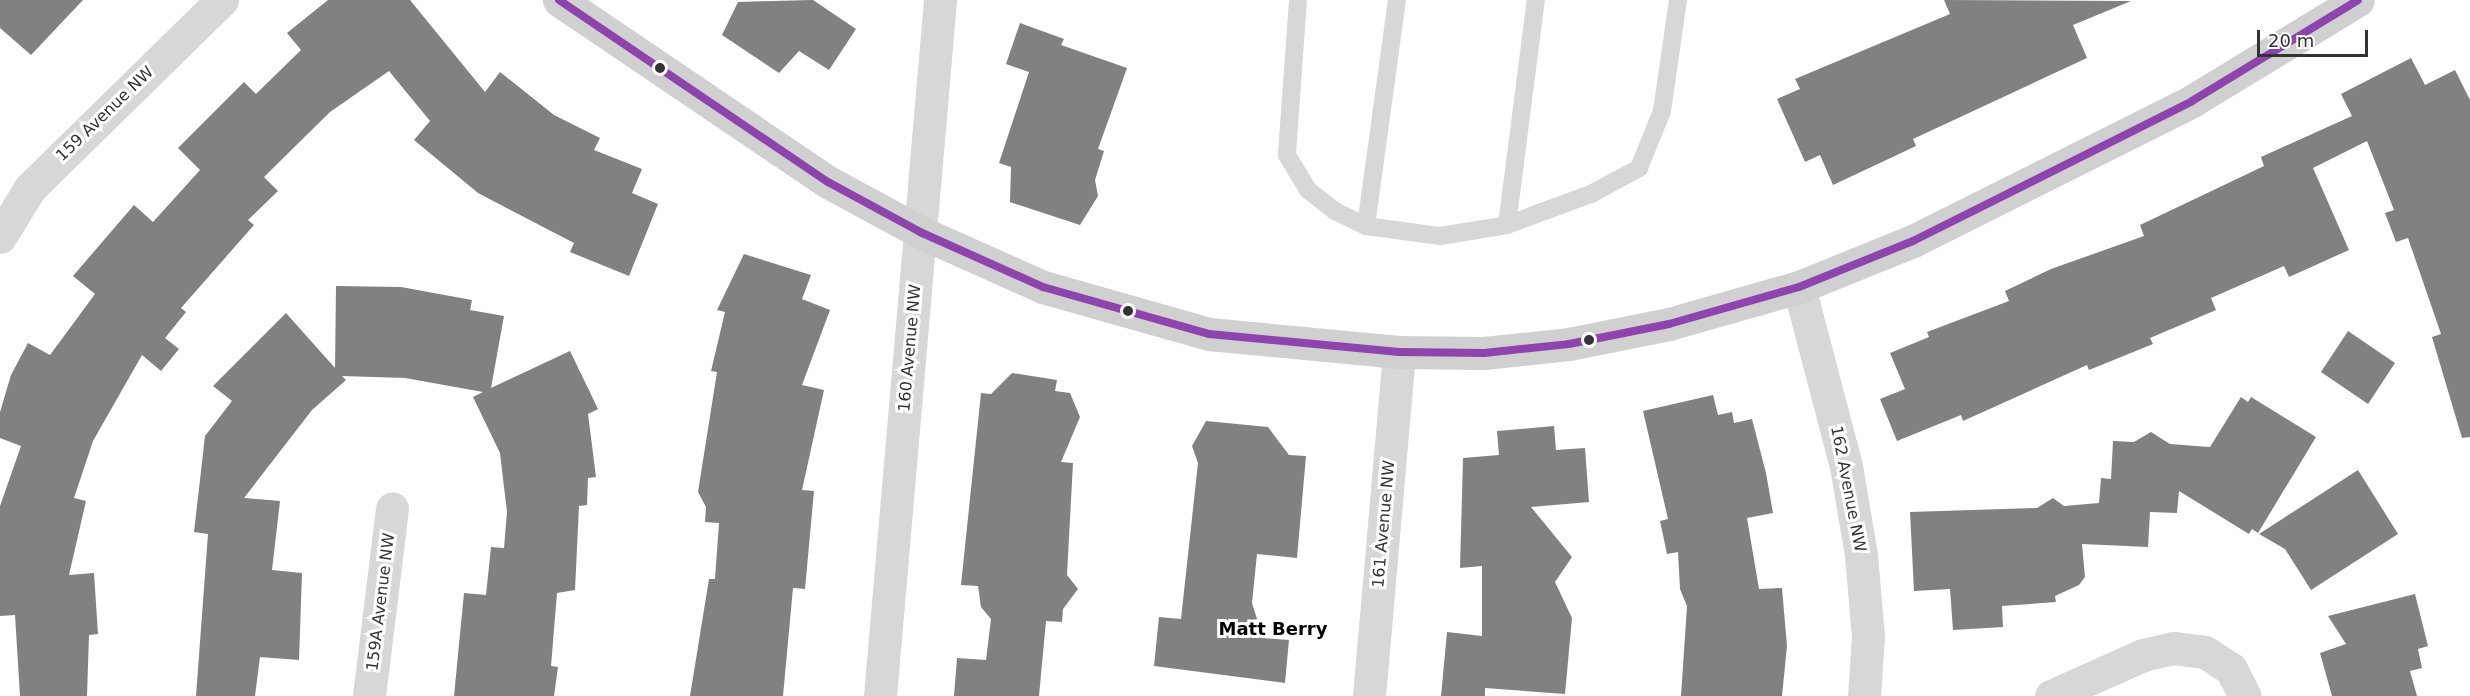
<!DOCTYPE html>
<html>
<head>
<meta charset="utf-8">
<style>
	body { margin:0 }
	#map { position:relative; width:2470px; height:696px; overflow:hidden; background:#fff; font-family:"DejaVu Sans",sans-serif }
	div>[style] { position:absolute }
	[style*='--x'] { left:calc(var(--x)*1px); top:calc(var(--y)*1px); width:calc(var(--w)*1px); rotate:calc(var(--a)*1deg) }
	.building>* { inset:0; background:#818181 }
	.lane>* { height:18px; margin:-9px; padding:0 9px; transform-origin:9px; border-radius:9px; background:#d7d7d7 }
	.street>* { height:33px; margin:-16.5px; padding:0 16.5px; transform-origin:16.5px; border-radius:16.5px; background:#d7d7d7 }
	.secondary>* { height:33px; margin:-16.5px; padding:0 16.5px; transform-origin:16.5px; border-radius:16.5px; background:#d0d0d0 }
	.bus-1>* { height:8px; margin:-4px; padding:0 4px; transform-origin:4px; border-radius:4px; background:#8e44ad }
	.dots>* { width:16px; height:16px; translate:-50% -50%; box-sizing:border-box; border:3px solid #fff; border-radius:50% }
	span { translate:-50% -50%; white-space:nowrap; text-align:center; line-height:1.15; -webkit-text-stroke:6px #fff; paint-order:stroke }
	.street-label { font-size:16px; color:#333 }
	.neighbourhood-label { font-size:18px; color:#000; font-weight:700 }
	.scale { position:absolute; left:2257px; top:30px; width:111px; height:27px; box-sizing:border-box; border:3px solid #333; border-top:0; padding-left:8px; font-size:18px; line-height:21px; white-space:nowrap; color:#333; -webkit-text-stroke:4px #fff; paint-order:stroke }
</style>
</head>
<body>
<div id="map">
	<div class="building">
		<i style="clip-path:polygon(0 0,83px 0,31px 55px,0 28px)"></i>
		<i style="clip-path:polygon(328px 0,410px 0,485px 92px,500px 72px,554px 115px,600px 138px,594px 150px,642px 169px,632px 193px,658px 204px,629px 276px,570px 252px,574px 243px,478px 193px,414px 140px,430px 121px,389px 71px,330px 112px,264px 177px,278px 191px,248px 220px,254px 225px,181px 308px,186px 312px,165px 338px,179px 349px,161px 371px,142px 355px,93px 441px,74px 498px,86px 501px,69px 575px,94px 573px,98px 634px,89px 635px,87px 696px,20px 696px,15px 615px,0 616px,0 506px,21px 446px,0 438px,0 412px,11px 375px,28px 343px,50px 355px,95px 294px,73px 276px,134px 205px,153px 222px,200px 170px,178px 148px,244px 82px,256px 94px,301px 50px,287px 33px)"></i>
		<i style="clip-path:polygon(813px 0,856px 29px,829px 70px,799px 51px,779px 73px,722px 35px,738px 2px)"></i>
		<i style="clip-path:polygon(1944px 0,2131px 1px,2073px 25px,2087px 58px,1913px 139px,1916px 146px,1833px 185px,1820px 155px,1805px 162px,1777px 99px,1800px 89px,1795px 79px,1950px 14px)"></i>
		<i style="clip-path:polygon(1020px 23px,1064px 39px,1061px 45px,1127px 68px,1098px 149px,1104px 151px,1095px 180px,1098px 196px,1080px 225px,1010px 202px,1011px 167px,999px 163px,1029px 72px,1006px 64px)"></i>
		<i style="clip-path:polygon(2411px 58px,2425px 85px,2455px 70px,2470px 100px,2470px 437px,2462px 438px,2432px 337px,2441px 334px,2408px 238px,2396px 242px,2385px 213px,2394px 210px,2367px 141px,2313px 168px,2349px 250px,2289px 277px,2284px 266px,2211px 298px,2216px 310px,2150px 338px,2153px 344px,2089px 370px,2087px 365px,1963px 421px,1961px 415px,1897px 441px,1880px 399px,1905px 389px,1890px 353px,1929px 337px,1927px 332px,2009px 301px,2005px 291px,2051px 269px,2144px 236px,2140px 225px,2264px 166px,2261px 157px,2352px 116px,2341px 94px)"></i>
		<i style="clip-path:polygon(744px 254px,811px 275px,802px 299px,830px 310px,802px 385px,824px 390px,802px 490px,814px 491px,805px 589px,793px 588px,783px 696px,690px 696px,709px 579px,715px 579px,719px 523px,705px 522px,706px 507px,698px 492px,717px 372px,711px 371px,725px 312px,717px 310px)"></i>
		<i style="clip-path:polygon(336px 286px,401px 287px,472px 300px,470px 310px,504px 316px,491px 388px,570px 351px,598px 409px,588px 414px,596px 477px,588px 478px,587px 505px,579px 506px,575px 590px,557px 593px,551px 666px,558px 667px,554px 696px,454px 696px,464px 593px,486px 595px,491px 547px,504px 548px,507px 512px,500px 453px,473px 397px,483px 392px,405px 378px,342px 376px,346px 380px,312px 410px,244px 498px,280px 501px,272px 570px,302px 573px,299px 660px,260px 657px,255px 696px,196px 696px,208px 534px,194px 532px,205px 436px,232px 401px,213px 386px,286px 313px,335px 368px)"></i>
		<i style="clip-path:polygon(2348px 331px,2395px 363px,2368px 404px,2321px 372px)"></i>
		<i style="clip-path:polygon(1012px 373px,1057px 380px,1055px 391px,1070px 393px,1080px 417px,1061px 462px,1073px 463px,1067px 575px,1078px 589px,1063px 609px,1062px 622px,1046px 621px,1039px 696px,954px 696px,957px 658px,986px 660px,991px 619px,981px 607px,978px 586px,961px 585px,981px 393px,991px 394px)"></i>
		<i style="clip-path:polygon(1713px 395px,1718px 415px,1732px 412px,1734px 423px,1752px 419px,1766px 473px,1773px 513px,1747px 518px,1759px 589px,1782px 588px,1787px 646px,1782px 696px,1681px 696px,1687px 606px,1680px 589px,1678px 552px,1667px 554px,1660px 521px,1668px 519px,1643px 411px)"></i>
		<i style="clip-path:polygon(2241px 397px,2248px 402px,2251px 397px,2316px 437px,2258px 533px,2252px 529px,2249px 534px,2179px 491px,2177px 513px,2150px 512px,2148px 547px,2082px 544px,2085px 577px,2079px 585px,2055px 596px,2056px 602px,2002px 606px,2003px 627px,1953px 630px,1950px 589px,1914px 591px,1910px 512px,2037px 508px,2053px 498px,2064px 506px,2099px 503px,2101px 478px,2111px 479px,2113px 441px,2134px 442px,2151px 432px,2170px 444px,2210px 447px)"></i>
		<i style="clip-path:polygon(1206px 421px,1268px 427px,1289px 455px,1306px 456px,1297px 558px,1257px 554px,1252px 603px,1263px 638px,1289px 640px,1285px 683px,1154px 666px,1159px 617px,1181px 619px,1198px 463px,1192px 446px)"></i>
		<i style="clip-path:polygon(1554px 426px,1556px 450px,1585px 448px,1589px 502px,1531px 507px,1572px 557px,1555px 582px,1572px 618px,1565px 694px,1485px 688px,1485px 696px,1441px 696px,1447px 632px,1482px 636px,1482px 566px,1460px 568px,1463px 458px,1499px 455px,1497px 431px)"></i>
		<i style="clip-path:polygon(2358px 470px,2398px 534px,2311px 590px,2285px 549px,2259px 534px)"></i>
		<i style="clip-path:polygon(2415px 594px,2428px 646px,2418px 649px,2422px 668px,2410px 671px,2417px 696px,2332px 696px,2320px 653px,2346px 644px,2328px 616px)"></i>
	</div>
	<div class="lane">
		<i style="--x:1298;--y:0;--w:155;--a:94.1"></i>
		<i style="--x:1287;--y:155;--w:41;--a:59"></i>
		<i style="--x:1308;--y:190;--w:34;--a:38"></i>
		<i style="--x:1335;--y:211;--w:34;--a:26"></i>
		<i style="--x:1366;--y:226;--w:75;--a:7.7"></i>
		<i style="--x:1440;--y:236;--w:68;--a:-9.3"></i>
		<i style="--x:1507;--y:225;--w:90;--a:-20.3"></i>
		<i style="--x:1591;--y:194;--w:55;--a:-28.4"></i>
		<i style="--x:1639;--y:168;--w:61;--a:-68"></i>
		<i style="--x:1662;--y:111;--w:112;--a:-81.8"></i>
		<i style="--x:1507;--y:225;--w:227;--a:-82.7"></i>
		<i style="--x:1366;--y:226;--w:228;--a:-82.2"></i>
	</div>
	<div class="street">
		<i style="--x:0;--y:237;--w:57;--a:-58.5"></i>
		<i style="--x:30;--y:188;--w:269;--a:-44.4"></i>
		<i style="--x:1799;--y:287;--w:185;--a:75.3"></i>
		<i style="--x:1846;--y:466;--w:90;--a:80.4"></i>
		<i style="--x:1861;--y:555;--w:81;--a:85.1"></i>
		<i style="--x:1868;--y:636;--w:60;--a:93.8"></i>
		<i style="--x:369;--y:696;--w:189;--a:-83"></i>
		<i style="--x:880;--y:696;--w:699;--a:-85.07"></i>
		<i style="--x:1369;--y:696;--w:345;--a:-85"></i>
		<i style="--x:2051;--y:696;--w:101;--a:-24"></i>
		<i style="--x:2143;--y:655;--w:31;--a:-13"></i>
		<i style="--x:2173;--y:648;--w:32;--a:7"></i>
		<i style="--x:2205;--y:652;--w:31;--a:33"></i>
		<i style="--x:2231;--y:669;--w:30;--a:63"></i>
	</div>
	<div class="secondary">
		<i style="--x:559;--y:0;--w:325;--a:34.1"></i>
		<i style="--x:828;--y:182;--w:105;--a:28.5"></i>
		<i style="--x:920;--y:232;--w:135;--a:24.1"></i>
		<i style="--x:1043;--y:287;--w:173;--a:15.8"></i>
		<i style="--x:1209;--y:334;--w:191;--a:5.4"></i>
		<i style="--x:1399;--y:352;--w:85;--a:0.7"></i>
		<i style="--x:1484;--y:353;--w:85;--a:-6"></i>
		<i style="--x:1569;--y:344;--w:102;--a:-11.3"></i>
		<i style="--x:1669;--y:324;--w:135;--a:-15.9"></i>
		<i style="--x:1799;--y:287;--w:123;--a:-22"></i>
		<i style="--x:1913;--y:241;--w:312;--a:-26.6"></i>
		<i style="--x:2192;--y:101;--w:194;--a:-31.3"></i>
	</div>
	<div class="bus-1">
		<i style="--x:559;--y:0;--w:325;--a:34.1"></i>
		<i style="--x:828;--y:182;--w:105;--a:28.5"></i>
		<i style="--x:920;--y:232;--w:135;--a:24.1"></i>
		<i style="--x:1043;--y:287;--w:173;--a:15.8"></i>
		<i style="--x:1209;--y:334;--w:191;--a:5.4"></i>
		<i style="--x:1399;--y:352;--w:85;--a:0.7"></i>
		<i style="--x:1484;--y:353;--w:85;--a:-6"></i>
		<i style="--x:1569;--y:344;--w:102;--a:-11.3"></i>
		<i style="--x:1669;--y:324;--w:135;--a:-15.9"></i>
		<i style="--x:1799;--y:287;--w:123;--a:-22"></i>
		<i style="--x:1913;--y:241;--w:312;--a:-26.6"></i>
		<i style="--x:2192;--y:101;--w:194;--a:-31.3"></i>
	</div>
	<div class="dots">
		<i style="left:660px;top:68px;background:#333"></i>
		<i style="left:1128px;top:311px;background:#333"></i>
		<i style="left:1589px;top:340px;background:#333"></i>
	</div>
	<div class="street-label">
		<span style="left:105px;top:114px;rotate:-44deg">159 Avenue NW</span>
		<span style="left:910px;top:348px;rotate:-85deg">160 Avenue NW</span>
		<span style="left:1848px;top:489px;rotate:79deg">162 Avenue NW</span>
		<span style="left:1384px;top:524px;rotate:-85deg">161 Avenue NW</span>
		<span style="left:381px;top:602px;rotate:-83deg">159A Avenue NW</span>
	</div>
	<div class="neighbourhood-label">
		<span style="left:1273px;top:629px">Matt Berry</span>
	</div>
	<div class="scale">20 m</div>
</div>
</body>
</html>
